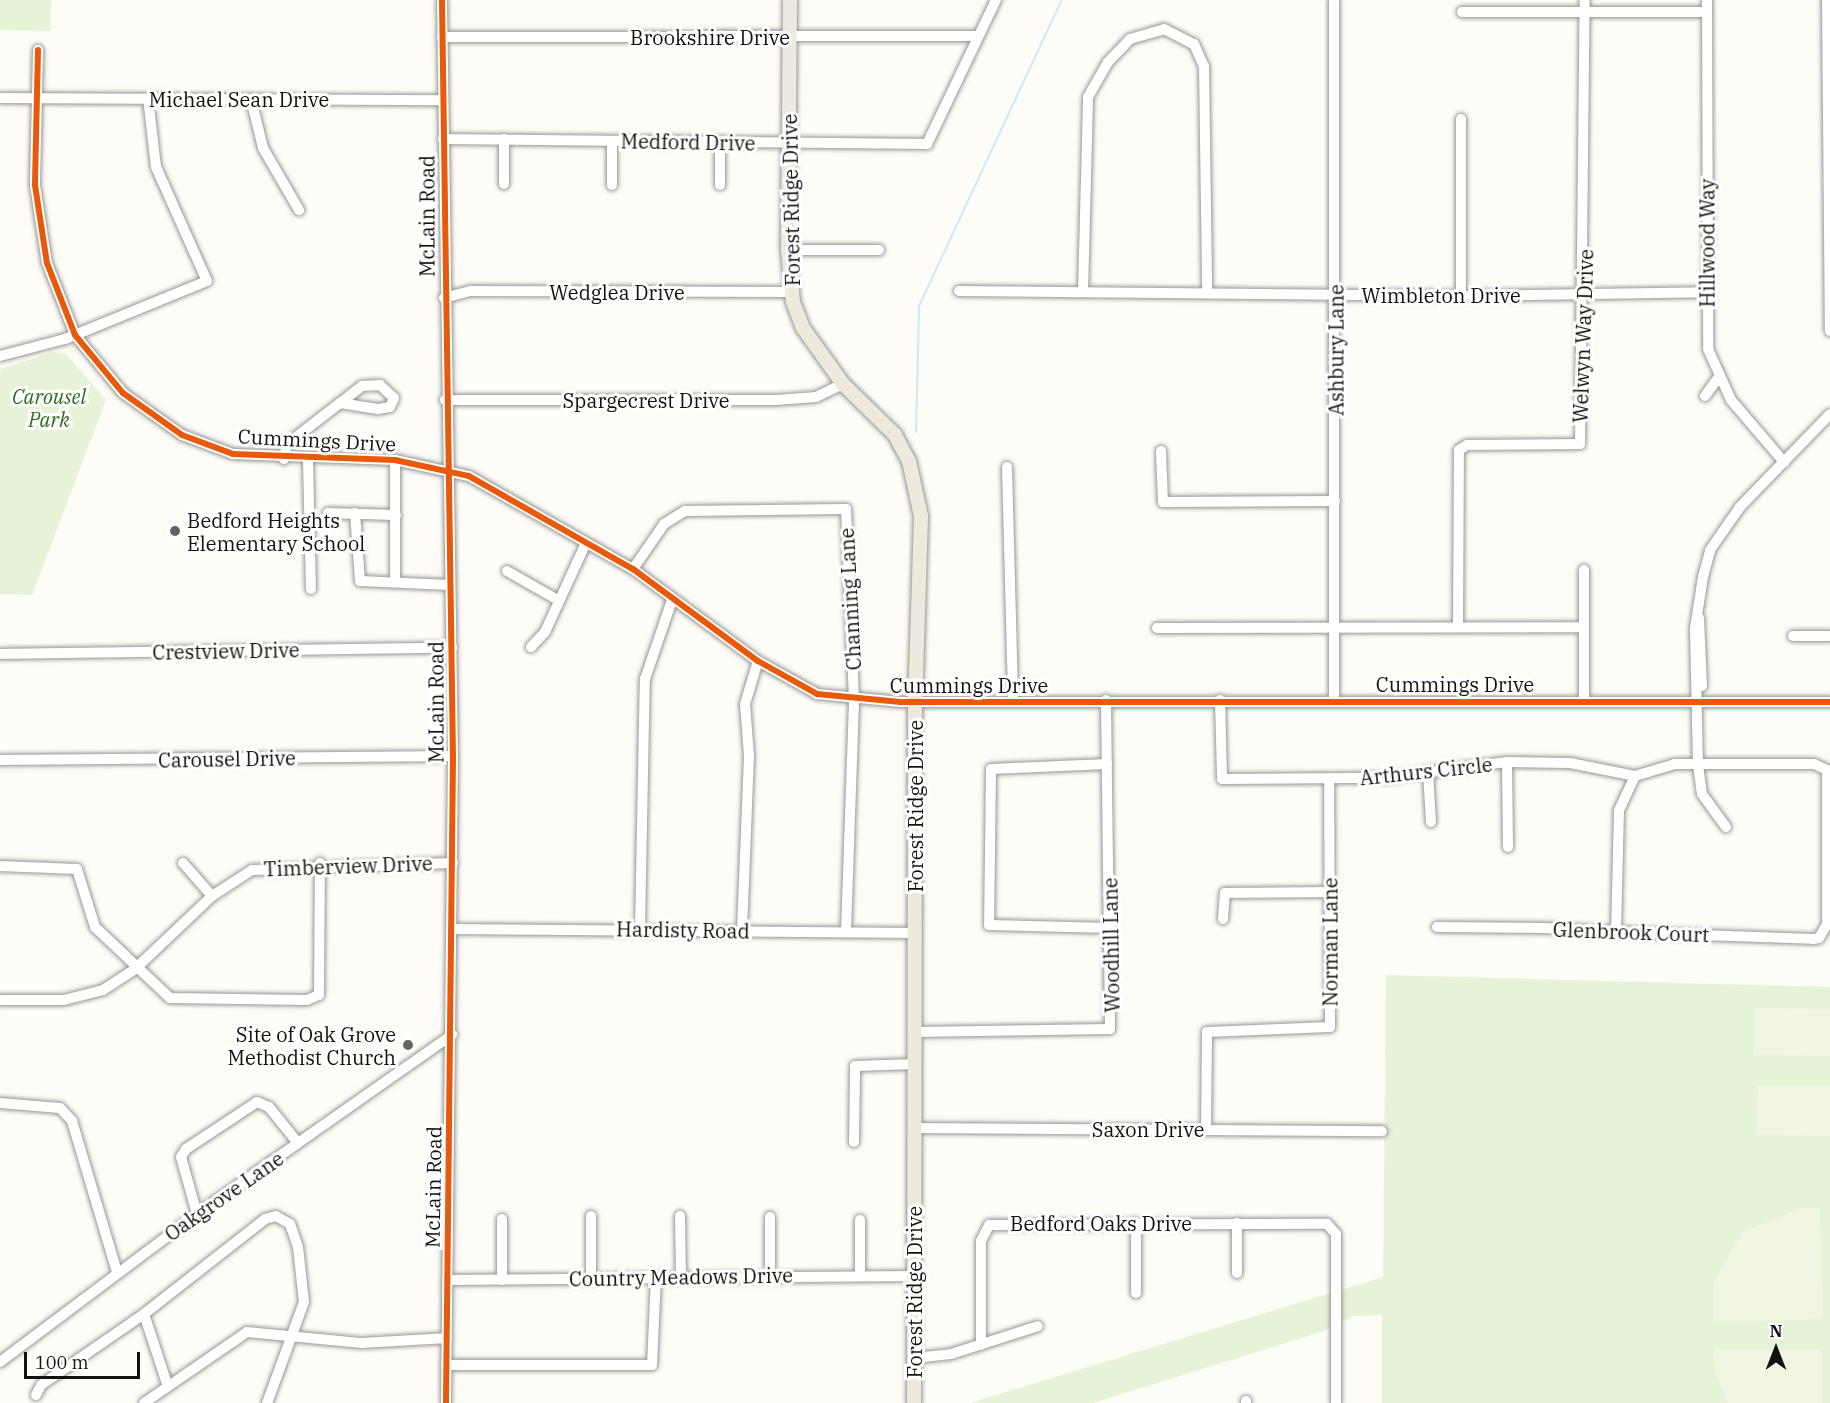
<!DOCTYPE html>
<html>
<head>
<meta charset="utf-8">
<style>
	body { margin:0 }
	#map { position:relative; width:1830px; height:1403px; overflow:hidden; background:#fdfcf7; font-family:"IBM Plex Serif",serif }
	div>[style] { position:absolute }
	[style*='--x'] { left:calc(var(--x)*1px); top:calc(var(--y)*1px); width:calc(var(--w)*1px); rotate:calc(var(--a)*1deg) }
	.green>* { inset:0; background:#e7f3d7 }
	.pitch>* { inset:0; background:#f0f6e1 }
	.stream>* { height:2px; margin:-1px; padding:0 1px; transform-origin:1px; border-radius:1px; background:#cde8f7 }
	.roads { filter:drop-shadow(0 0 2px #979795) drop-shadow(0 0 2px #979795) }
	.minor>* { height:10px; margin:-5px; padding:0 5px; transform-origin:5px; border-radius:5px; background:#fffffe }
	.major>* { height:14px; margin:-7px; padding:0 7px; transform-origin:7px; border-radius:7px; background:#ede9dc }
	.cycleway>* { height:6px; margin:-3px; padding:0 3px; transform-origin:3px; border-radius:3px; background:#e8590c }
	.dots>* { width:16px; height:16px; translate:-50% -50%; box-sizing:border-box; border:3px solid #fff; border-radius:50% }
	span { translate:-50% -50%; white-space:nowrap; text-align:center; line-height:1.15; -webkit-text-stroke:6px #fff; paint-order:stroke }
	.street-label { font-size:20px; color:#111 }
	.park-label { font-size:20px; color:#2f6b1f; font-style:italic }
	.poi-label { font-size:20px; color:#111 }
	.left { translate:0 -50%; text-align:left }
	.right { translate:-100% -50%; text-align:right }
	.north { position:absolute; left:1746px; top:1319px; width:60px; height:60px; -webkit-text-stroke:4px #fff; paint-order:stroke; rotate:0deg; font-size:16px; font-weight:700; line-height:24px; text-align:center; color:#111 }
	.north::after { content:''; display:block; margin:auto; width:21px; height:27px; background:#111; clip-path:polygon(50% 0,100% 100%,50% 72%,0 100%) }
	.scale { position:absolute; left:24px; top:1352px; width:116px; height:27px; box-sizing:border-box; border:3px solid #111; border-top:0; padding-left:8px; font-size:18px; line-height:21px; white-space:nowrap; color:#111; -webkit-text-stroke:4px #fff; paint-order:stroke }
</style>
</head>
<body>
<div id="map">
	<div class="green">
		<i style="clip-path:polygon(0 0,51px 0,50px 31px,0 30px)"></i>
		<i style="clip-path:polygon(53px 352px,66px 354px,106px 400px,32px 595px,0 594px,0 369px)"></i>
		<i style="clip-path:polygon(1386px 975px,1830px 987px,1830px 1403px,1382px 1403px,1382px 1315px,1353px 1316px,1324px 1331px,1093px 1403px,970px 1403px,1383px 1277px)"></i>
	</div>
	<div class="pitch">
		<i style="clip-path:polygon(1755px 1008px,1830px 1009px,1830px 1056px,1754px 1055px)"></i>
		<i style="clip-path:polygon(1758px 1086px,1830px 1086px,1830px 1136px,1757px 1135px)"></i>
		<i style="clip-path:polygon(1801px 1208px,1820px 1208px,1823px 1319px,1713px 1322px,1714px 1281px,1743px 1232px)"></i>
		<i style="clip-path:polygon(1713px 1349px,1822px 1350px,1822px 1403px,1728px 1403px,1715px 1372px)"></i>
	</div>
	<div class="stream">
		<i style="--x:916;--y:432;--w:126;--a:-88.6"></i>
		<i style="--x:919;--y:306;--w:338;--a:-65"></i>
	</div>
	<div class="roads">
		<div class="minor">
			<i style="--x:442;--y:0;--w:756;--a:89.17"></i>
			<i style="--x:453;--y:756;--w:647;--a:90.62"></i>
			<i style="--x:1707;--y:0;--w:349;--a:89.8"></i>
			<i style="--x:1708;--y:349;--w:56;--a:65.7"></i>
			<i style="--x:1731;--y:400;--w:82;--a:49.5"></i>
			<i style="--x:1827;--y:0;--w:331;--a:89.5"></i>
			<i style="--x:1462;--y:12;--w:245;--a:0"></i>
			<i style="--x:442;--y:37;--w:536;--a:-0.11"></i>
			<i style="--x:38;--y:50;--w:135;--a:91.3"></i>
			<i style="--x:35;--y:185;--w:79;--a:81.3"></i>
			<i style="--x:47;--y:263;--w:77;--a:68.7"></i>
			<i style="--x:75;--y:335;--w:75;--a:50.4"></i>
			<i style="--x:123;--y:393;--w:72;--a:35.4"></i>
			<i style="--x:182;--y:435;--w:54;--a:20.4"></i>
			<i style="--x:233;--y:454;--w:162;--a:2.1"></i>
			<i style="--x:395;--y:460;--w:76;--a:12.2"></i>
			<i style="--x:469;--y:476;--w:189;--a:29.6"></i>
			<i style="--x:633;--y:569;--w:155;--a:36.4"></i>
			<i style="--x:758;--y:661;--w:68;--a:29.2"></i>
			<i style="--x:817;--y:694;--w:84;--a:5.4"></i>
			<i style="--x:901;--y:702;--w:929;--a:0"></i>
			<i style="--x:0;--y:98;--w:443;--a:0.3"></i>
			<i style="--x:251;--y:99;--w:50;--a:76.2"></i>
			<i style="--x:263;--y:148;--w:72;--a:59.9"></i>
			<i style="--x:1461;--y:119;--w:177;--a:90"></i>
			<i style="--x:443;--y:139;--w:484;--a:0.6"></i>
			<i style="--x:927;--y:144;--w:160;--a:-64.4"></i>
			<i style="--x:612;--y:141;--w:44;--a:90"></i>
			<i style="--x:720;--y:143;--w:42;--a:90"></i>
			<i style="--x:504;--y:184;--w:45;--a:-90"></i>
			<i style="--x:788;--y:250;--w:91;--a:0"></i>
			<i style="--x:959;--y:291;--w:502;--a:0.57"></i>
			<i style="--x:1461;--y:296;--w:246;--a:-0.9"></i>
			<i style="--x:1083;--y:292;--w:195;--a:-88.5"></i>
			<i style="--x:1088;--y:97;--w:40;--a:-60.3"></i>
			<i style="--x:1108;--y:62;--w:32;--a:-46"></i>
			<i style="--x:1130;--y:39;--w:35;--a:-16"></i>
			<i style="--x:1164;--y:29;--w:34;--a:27"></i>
			<i style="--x:1194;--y:44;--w:24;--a:66"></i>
			<i style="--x:1204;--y:66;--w:227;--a:89.2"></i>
			<i style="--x:444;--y:298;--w:28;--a:-15"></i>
			<i style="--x:471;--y:291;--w:320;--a:0.2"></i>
			<i style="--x:0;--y:356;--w:67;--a:-14.7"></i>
			<i style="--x:65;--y:339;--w:153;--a:-22.2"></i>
			<i style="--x:207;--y:281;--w:125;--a:-114.1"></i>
			<i style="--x:156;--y:167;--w:69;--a:-96.6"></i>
			<i style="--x:1705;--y:396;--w:22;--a:-54"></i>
			<i style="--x:445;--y:400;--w:331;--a:0"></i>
			<i style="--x:776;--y:400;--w:40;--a:-4.3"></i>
			<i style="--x:816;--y:397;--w:30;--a:-26"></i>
			<i style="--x:1161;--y:451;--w:51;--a:87.8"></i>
			<i style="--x:1163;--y:502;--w:172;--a:-0.3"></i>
			<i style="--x:284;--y:459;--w:15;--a:-79"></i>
			<i style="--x:287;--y:444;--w:67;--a:-37.7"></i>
			<i style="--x:340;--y:403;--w:38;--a:9"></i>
			<i style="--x:378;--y:409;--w:12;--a:-9"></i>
			<i style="--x:390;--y:407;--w:10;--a:-66"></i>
			<i style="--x:394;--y:398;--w:19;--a:-137"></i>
			<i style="--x:380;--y:385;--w:18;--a:177"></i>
			<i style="--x:362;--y:386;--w:28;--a:142"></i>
			<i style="--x:308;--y:460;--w:129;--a:88.7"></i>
			<i style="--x:395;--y:460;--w:122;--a:90"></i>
			<i style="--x:1007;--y:467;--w:234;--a:88.5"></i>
			<i style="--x:328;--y:513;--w:68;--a:1.7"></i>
			<i style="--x:355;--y:513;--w:68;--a:85.8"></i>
			<i style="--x:360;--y:581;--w:90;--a:2.5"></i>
			<i style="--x:633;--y:569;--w:55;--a:-55.4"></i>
			<i style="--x:664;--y:524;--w:25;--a:-32"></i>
			<i style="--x:685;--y:511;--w:161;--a:-0.7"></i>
			<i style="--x:846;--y:509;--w:193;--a:87.6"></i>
			<i style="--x:854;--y:702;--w:230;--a:92"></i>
			<i style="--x:1584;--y:570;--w:131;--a:90"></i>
			<i style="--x:507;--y:571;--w:56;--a:29.7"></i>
			<i style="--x:1699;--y:618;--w:68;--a:87.5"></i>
			<i style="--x:1458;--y:627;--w:177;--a:-89.7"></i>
			<i style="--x:1459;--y:450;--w:9;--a:-32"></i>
			<i style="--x:1467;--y:445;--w:113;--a:-0.5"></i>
			<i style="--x:1580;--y:444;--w:444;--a:-89.4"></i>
			<i style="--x:1157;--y:628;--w:427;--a:-0.1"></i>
			<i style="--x:1793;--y:636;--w:37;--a:0"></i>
			<i style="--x:531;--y:647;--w:21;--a:-47"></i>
			<i style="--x:545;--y:632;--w:98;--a:-65.3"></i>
			<i style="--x:0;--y:654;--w:452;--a:-0.8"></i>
			<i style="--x:1220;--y:700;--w:79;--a:88.5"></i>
			<i style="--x:1222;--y:779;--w:163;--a:-0.4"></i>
			<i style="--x:1385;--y:778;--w:123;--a:-7.5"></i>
			<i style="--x:1507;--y:762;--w:63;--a:0.9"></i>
			<i style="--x:1570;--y:763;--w:66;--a:11.3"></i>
			<i style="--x:1334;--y:700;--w:700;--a:-90"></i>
			<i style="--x:0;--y:760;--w:453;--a:-0.5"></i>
			<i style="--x:1507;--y:762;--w:85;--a:89.3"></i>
			<i style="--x:1107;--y:764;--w:116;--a:177.5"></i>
			<i style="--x:991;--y:769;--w:156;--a:90.7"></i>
			<i style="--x:989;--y:925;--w:122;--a:1.4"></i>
			<i style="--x:1428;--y:772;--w:50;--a:86.6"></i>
			<i style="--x:1726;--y:827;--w:41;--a:-126"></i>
			<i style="--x:1702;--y:794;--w:30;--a:-98"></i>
			<i style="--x:1698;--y:764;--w:136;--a:-91.3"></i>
			<i style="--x:1695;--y:628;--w:52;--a:-81.1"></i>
			<i style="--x:1703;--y:577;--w:28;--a:-75"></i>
			<i style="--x:1710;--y:550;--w:52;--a:-55.1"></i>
			<i style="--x:1740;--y:507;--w:129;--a:-45.9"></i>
			<i style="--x:183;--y:863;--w:44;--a:48.7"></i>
			<i style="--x:0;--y:866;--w:77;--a:2.2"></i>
			<i style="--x:77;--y:869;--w:61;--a:72.8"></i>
			<i style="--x:95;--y:927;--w:103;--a:43.4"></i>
			<i style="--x:170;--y:998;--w:137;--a:0.8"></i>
			<i style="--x:307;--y:1000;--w:13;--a:-23"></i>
			<i style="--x:319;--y:995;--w:132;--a:-89.6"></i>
			<i style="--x:1223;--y:919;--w:26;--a:-86"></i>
			<i style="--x:1225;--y:893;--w:105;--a:-0.5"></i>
			<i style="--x:1437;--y:927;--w:107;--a:0.5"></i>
			<i style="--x:1544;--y:928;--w:72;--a:3.2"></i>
			<i style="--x:1616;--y:932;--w:197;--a:2"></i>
			<i style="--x:1813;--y:939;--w:6;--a:-9"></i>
			<i style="--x:1819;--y:938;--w:16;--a:-60"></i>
			<i style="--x:1827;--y:924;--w:154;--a:-90"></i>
			<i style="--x:1827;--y:770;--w:14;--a:-155"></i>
			<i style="--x:1814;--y:764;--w:139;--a:180"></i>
			<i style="--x:1675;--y:764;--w:42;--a:163.3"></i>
			<i style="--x:1635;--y:776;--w:38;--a:115"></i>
			<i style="--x:1619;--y:810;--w:122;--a:91.4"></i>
			<i style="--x:452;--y:929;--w:462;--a:0.5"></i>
			<i style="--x:640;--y:929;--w:250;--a:-88.9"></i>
			<i style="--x:645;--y:679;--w:83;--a:-71.1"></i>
			<i style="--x:742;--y:930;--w:174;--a:-87.7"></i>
			<i style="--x:749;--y:756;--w:52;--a:-94.4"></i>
			<i style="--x:745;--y:704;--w:45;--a:-73.2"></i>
			<i style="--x:0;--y:1000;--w:64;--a:0"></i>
			<i style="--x:64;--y:1000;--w:40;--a:-14.4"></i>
			<i style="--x:103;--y:990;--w:38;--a:-33"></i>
			<i style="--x:135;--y:969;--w:106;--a:-43.5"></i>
			<i style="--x:212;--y:896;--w:48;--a:-33"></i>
			<i style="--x:252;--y:870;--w:201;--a:-2"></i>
			<i style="--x:914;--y:1032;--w:196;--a:-0.9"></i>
			<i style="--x:1110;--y:1029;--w:329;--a:-90.7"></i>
			<i style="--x:0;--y:1103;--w:60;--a:4.8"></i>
			<i style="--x:60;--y:1108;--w:18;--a:47"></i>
			<i style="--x:72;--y:1121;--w:158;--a:73.4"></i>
			<i style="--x:914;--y:1128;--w:468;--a:0.4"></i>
			<i style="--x:1206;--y:1129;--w:97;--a:-89.4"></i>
			<i style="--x:1207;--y:1032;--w:123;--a:-2.3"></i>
			<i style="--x:1330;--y:1027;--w:248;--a:-90.2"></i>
			<i style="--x:854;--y:1142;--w:76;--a:-89.2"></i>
			<i style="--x:855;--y:1066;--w:59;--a:-1.9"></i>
			<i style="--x:197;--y:1214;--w:59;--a:-105.7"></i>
			<i style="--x:181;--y:1157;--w:9;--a:-58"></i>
			<i style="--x:186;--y:1149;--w:85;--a:-33.5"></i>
			<i style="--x:257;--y:1102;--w:13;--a:23"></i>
			<i style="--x:269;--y:1107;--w:46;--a:51.1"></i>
			<i style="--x:591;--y:1216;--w:62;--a:90"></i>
			<i style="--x:680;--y:1216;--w:61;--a:89.1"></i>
			<i style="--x:770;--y:1217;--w:59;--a:90"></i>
			<i style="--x:502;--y:1219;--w:61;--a:90"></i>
			<i style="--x:860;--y:1220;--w:55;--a:90"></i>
			<i style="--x:1136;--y:1223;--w:70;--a:90"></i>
			<i style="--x:1237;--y:1223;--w:50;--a:90"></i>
			<i style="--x:447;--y:1280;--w:467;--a:-0.5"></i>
			<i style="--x:144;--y:1314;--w:74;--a:71.8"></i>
			<i style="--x:981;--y:1345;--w:104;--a:-90"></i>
			<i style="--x:981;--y:1241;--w:18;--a:-63"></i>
			<i style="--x:989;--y:1225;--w:338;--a:-0.2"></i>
			<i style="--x:1327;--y:1224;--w:13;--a:48"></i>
			<i style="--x:1336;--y:1234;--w:169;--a:90"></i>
			<i style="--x:914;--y:1358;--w:37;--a:-6"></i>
			<i style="--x:951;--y:1354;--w:91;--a:-17.8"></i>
			<i style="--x:0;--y:1362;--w:246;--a:-36.9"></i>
			<i style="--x:197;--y:1214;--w:312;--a:-35.1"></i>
			<i style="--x:446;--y:1365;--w:206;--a:0"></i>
			<i style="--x:652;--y:1365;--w:88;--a:-87.4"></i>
			<i style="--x:36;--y:1395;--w:11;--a:-63"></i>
			<i style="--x:41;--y:1385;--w:125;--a:-34.6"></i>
			<i style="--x:144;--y:1314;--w:154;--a:-38.1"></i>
			<i style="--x:265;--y:1219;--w:11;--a:-15"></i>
			<i style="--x:276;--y:1216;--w:16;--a:30"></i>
			<i style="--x:290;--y:1224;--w:24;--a:71"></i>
			<i style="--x:298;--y:1247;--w:55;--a:83.8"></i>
			<i style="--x:304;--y:1302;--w:108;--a:110.1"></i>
			<i style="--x:1246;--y:1401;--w:2;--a:90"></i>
			<i style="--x:144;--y:1403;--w:125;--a:-34.6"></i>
			<i style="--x:247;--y:1332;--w:116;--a:5.5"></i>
			<i style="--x:362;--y:1343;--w:85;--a:-3.4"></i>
		</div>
		<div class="major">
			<i style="--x:790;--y:0;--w:250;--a:90.5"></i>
			<i style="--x:788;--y:250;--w:52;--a:84.5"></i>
			<i style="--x:793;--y:302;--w:28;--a:69"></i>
			<i style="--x:803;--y:328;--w:69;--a:54.5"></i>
			<i style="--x:843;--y:384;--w:73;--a:44.4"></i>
			<i style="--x:895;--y:435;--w:30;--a:62"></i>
			<i style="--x:909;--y:461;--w:56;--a:77.7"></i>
			<i style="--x:921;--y:516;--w:186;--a:91.8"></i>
			<i style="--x:915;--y:702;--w:701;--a:90.08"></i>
		</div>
	</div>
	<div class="cycleway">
		<i style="--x:442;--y:0;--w:756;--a:89.17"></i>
		<i style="--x:453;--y:756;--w:647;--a:90.62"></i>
		<i style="--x:38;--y:50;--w:135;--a:91.3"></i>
		<i style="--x:35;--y:185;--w:79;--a:81.3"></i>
		<i style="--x:47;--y:263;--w:77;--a:68.7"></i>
		<i style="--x:75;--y:335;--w:75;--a:50.4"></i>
		<i style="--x:123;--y:393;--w:72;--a:35.4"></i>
		<i style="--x:182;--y:435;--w:54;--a:20.4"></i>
		<i style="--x:233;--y:454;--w:162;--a:2.1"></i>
		<i style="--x:395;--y:460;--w:76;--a:12.2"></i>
		<i style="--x:469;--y:476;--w:189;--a:29.6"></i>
		<i style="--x:633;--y:569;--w:155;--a:36.4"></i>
		<i style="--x:758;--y:661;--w:68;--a:29.2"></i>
		<i style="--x:817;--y:694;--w:84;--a:5.4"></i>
		<i style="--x:901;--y:702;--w:929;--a:0"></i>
	</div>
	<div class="dots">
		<i style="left:175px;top:531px;background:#646362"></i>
		<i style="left:408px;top:1045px;background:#646362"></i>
	</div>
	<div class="street-label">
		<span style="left:710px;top:37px">Brookshire Drive</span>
		<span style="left:239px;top:99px">Michael Sean Drive</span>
		<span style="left:688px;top:142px;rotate:1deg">Medford Drive</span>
		<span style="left:791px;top:200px;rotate:-91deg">Forest Ridge Drive</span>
		<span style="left:427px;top:216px;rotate:-90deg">McLain Road</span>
		<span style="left:1707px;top:243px;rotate:-90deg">Hillwood Way</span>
		<span style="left:617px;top:292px">Wedglea Drive</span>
		<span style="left:1441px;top:295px">Wimbleton Drive</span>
		<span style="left:1583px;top:336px;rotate:-88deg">Welwyn Way Drive</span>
		<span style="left:1336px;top:350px;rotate:-90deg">Ashbury Lane</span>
		<span style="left:646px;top:400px">Spargecrest Drive</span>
		<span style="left:317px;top:440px;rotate:3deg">Cummings Drive</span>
		<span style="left:850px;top:599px;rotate:-93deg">Channing Lane</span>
		<span style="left:226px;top:651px;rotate:-1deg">Crestview Drive</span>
		<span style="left:1455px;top:684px">Cummings Drive</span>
		<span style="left:969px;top:685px">Cummings Drive</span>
		<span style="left:436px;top:702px;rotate:-90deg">McLain Road</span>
		<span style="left:227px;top:759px;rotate:-1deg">Carousel Drive</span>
		<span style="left:1426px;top:771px;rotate:-6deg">Arthurs Circle</span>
		<span style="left:915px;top:806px;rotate:-90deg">Forest Ridge Drive</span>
		<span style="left:348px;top:866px;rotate:-2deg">Timberview Drive</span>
		<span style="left:683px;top:930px;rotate:1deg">Hardisty Road</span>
		<span style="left:1631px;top:932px;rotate:2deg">Glenbrook Court</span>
		<span style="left:1330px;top:942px;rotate:-90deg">Norman Lane</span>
		<span style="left:1111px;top:945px;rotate:-91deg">Woodhill Lane</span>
		<span style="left:1148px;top:1129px">Saxon Drive</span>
		<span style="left:433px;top:1187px;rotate:-89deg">McLain Road</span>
		<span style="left:224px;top:1196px;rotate:-35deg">Oakgrove Lane</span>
		<span style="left:1101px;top:1223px">Bedford Oaks Drive</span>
		<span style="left:681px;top:1277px;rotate:-1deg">Country Meadows Drive</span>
		<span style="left:914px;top:1292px;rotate:-90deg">Forest Ridge Drive</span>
	</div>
	<div class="park-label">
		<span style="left:49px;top:408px">Carousel<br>Park</span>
	</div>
	<div class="poi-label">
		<span class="left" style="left:187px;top:532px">Bedford Heights<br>Elementary School</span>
		<span class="right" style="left:396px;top:1046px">Site of Oak Grove<br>Methodist Church</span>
	</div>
	<div class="north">N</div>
	<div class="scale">100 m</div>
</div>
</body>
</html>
